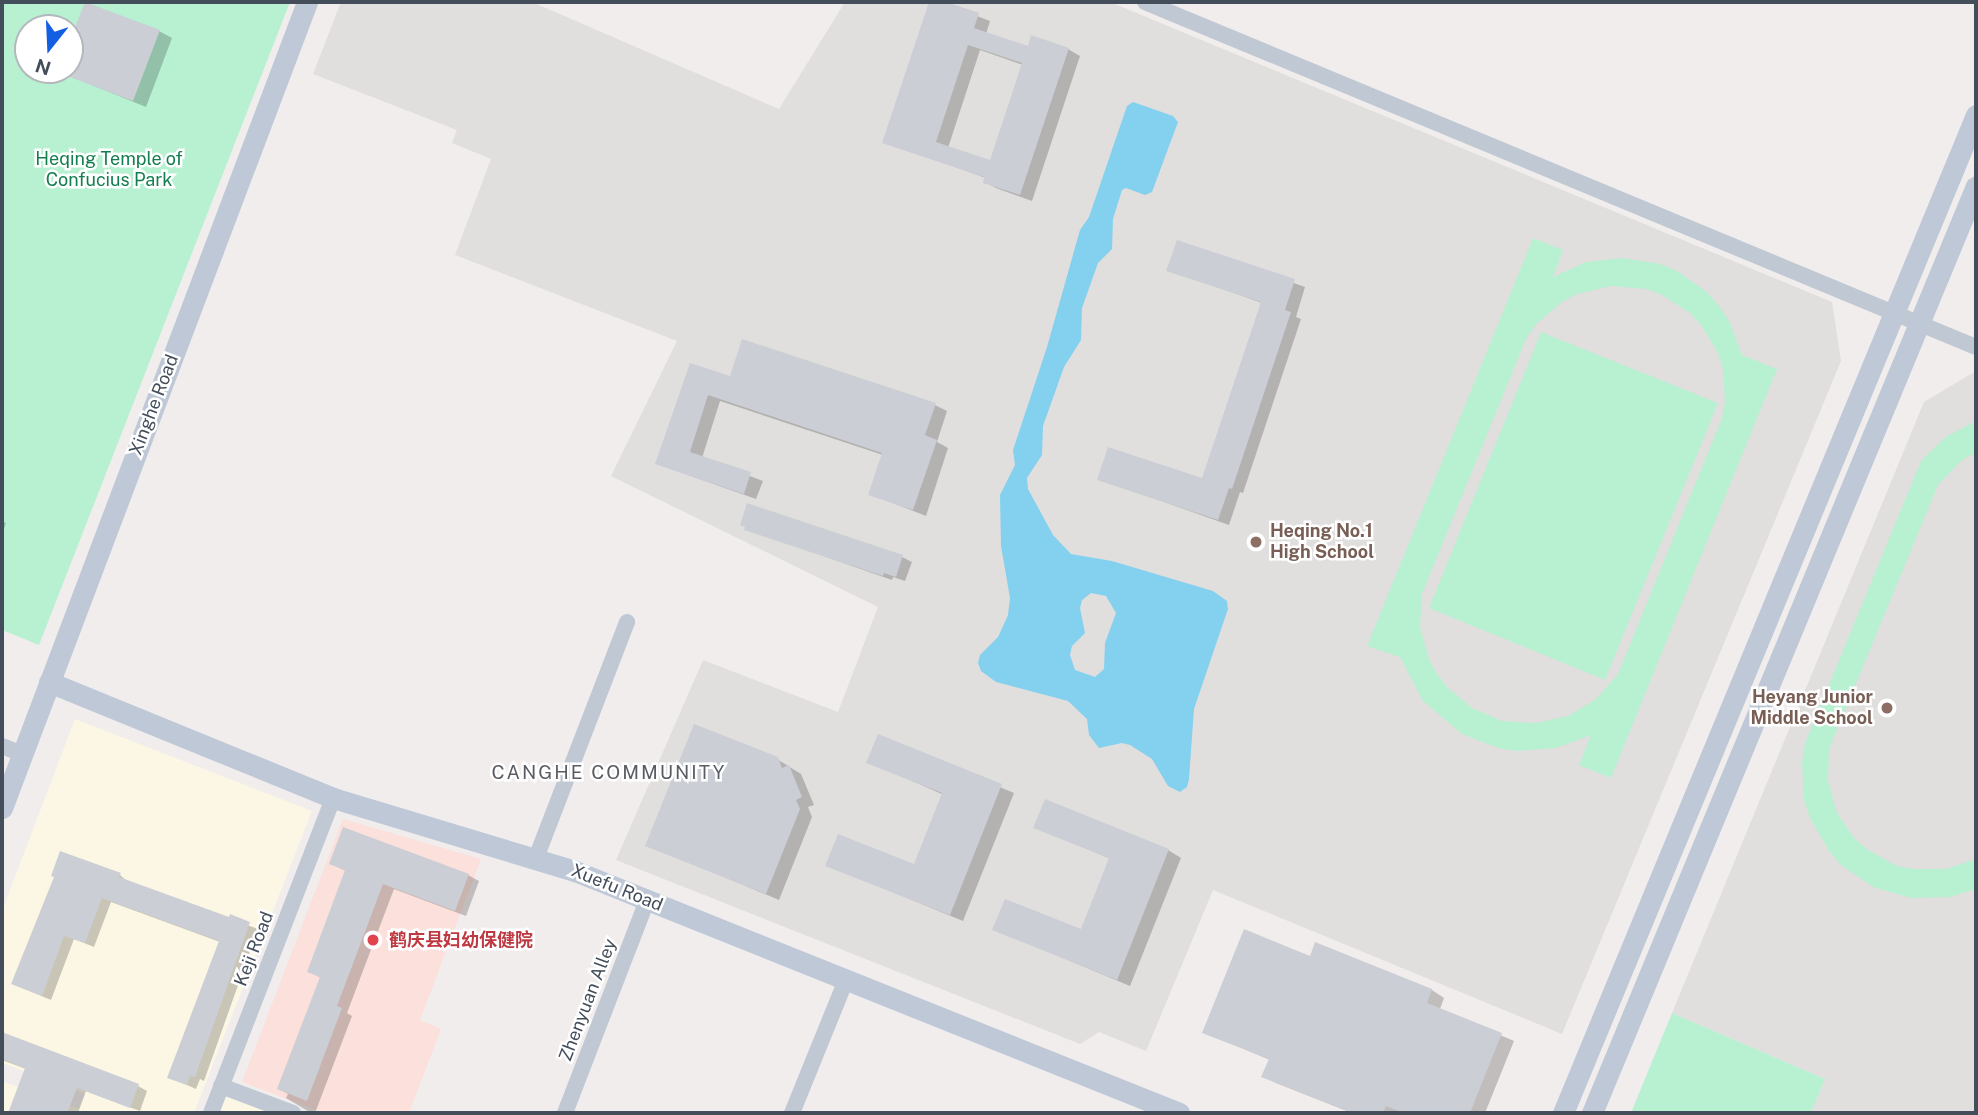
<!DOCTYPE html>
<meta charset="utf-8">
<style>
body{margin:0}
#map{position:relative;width:1978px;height:1115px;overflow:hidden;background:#f0edec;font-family:"Public Sans","Noto Sans SC",sans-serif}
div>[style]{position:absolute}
.commercial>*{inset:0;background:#fcf7e4}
.education>*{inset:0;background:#e1dede}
.medical>*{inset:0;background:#fbe0db}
.green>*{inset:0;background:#b8f0d2}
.water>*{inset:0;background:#83d1ef}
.shadow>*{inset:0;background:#0003}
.building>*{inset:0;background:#cbced5}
.street>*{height:16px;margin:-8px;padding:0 8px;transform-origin:8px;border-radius:8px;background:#bfc8d3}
.secondary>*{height:21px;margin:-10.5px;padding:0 10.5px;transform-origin:10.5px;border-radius:10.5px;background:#bec8d7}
.dots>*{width:19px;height:19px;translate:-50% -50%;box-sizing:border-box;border:4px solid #fff;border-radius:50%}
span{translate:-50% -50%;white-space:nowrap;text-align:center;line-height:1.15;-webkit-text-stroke:5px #fff;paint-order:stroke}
.park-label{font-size:18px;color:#137e50}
.street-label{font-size:18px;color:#444e5b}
.education-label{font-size:18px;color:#785e54;font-weight:700}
.left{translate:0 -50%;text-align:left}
.right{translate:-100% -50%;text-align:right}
.health-label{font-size:18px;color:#be3a42;font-weight:700}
.neighbourhood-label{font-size:19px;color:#595c62;letter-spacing:2px}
.frame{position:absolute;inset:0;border:4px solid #444e5b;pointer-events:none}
.north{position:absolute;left:14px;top:14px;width:70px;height:70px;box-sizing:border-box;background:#fff;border:2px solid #b4b8bd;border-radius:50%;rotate:198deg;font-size:19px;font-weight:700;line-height:28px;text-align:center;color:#444e5b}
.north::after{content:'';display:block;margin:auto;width:24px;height:32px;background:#125fe4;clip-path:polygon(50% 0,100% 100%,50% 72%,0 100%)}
</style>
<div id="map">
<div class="commercial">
<i style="clip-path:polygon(75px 719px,312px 811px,194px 1113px,2px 1113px,2px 1081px,78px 1109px,85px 1094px,2px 1063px,2px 911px)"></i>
<i style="clip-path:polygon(227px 1093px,277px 1113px,219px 1113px)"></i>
</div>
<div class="education">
<i style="clip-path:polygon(341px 2px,532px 2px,779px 109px,845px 2px,1110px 2px,1832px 302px,1841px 361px,1562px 1034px,1213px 890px,1146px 1051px,1099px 1032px,1080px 1044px,616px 860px,703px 660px,838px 712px,878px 607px,611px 476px,677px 341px,455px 255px,491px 159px,452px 143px,457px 130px,313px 74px)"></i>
<i style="clip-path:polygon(1976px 371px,1976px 1113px,1811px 1113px,1825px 1079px,1672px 1013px,1924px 402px)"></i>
</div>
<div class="medical">
<i style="clip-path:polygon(343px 819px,481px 859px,420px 1020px,441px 1029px,409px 1113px,324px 1113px,242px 1082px)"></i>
</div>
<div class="green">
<i style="clip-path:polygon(evenodd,2px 2px,290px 2px,39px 645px,2px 630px,2px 2px,28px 28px,70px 28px,70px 70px,28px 70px,28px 28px)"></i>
<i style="clip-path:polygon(evenodd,1533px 238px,1563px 250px,1553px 277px,1586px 262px,1623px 258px,1660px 264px,1677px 271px,1707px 292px,1719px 306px,1729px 321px,1742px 355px,1777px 369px,1611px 778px,1579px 765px,1591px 735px,1556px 748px,1517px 751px,1498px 748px,1462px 734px,1423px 701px,1400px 657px,1367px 646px,1533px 238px,1611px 286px,1646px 289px,1662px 295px,1690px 313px,1701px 325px,1718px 353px,1723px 369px,1725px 402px,1722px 418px,1618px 674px,1596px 699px,1568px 716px,1536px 723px,1502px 721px,1472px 708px,1447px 687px,1437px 674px,1429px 659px,1420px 627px,1422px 594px,1526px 339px,1536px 324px,1562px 302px,1577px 294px,1611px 286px)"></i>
<i style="clip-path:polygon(1541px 332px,1718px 403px,1605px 680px,1429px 608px)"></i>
<i style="clip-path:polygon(1976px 421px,1976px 452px,1961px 461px,1938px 485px,1829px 749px,1828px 781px,1837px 813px,1855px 839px,1868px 850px,1897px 866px,1913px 869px,1946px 869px,1976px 859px,1976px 889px,1950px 897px,1911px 898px,1873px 887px,1841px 865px,1829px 851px,1810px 818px,1804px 800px,1802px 762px,1805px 743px,1921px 461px,1947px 436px)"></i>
<i style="clip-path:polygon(1672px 1013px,1825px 1079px,1811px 1113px,1631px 1113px)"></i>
</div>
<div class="water">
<i style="clip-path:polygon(evenodd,1133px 102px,1173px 116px,1178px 122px,1152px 192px,1145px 195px,1126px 188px,1122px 190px,1113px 219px,1112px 249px,1098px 263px,1082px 308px,1081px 340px,1064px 367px,1043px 426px,1042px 455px,1027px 478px,1028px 489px,1053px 535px,1071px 554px,1112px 561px,1213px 591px,1227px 601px,1228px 609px,1194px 709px,1189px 779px,1187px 787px,1180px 792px,1168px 786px,1152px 759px,1130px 745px,1122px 743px,1099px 748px,1089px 735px,1087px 719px,1068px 701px,996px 682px,981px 671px,978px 663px,980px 655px,998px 637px,1008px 615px,1010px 598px,1001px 546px,1000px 495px,1015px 465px,1013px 450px,1047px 347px,1080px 230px,1089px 217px,1127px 106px,1133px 102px,1091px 593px,1106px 596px,1116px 613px,1105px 643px,1104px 669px,1095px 677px,1075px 670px,1070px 655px,1072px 646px,1085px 633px,1080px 608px,1082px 600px,1091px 593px)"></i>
</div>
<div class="shadow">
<i style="clip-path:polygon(evenodd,931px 2px,940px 2px,990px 21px,986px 34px,1029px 48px,1068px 49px,1080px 56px,1032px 201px,996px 188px,985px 182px,986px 178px,885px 142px,931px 2px,980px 50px,1023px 65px,991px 162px,948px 148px,980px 50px)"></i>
<i style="clip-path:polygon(159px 31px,172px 38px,146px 107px,60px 72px,70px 70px,70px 45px)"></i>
<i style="clip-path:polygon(1178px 242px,1305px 287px,1296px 317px,1301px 319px,1243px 493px,1240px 492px,1229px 525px,1099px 479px,1203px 481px,1262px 303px,1169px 270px)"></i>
<i style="clip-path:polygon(691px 365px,731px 378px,935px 405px,947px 411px,937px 442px,948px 448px,926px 516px,870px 494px,883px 455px,720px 401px,702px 458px,763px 481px,756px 499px,657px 464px)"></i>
<i style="clip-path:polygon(2px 521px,6px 523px,2px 534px)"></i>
<i style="clip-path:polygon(746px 529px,902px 557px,912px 562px,905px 581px,893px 577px,892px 580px)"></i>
<i style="clip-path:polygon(879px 737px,1014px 793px,963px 921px,827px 865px,915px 867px,944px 795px,869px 762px)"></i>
<i style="clip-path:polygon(777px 759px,801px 774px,814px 805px,808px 807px,812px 817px,779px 900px,648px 845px)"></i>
<i style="clip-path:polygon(1036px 827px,1168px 850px,1181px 858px,1130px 986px,994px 929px,1082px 931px,1111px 859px)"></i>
<i style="clip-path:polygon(61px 853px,120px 875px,128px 882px,258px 929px,204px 1081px,200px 1079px,196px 1089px,169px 1077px,220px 942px,111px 902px,94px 947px,74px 939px,51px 1000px,13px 984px,56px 877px)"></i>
<i style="clip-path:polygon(331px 864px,468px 875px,479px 881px,466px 916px,394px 889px,347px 1013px,352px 1016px,315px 1113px,311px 1113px,286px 1098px,288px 1094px,279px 1089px,321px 978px,309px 971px,346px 871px)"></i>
<i style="clip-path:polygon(1316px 944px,1432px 990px,1444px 998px,1440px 1009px,1514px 1041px,1485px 1113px,1352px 1113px,1276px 1083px,1264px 1076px,1270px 1060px,1204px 1032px,1311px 958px)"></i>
<i style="clip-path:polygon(2px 1034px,138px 1086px,147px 1091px,140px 1111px,86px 1091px,78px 1113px,10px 1113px,26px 1069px,2px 1060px)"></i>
</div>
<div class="building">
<i style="clip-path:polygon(85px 2px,160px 30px,133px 101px,70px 77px,70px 40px)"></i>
<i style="clip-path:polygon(evenodd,929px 2px,946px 2px,979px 13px,974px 28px,1028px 46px,1031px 35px,1069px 48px,1020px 195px,983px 183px,984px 177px,882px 143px,929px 2px,968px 45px,1022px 63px,990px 160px,936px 142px,968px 45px)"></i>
<i style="clip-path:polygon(1177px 240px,1295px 279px,1285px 310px,1291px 312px,1232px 489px,1229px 488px,1218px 520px,1097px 480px,1108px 447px,1202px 478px,1261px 302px,1166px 271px)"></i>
<i style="clip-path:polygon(742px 339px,936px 403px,925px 435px,937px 440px,913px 510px,868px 495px,882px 453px,708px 395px,690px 452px,751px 472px,744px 494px,655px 464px,690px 363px,730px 376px)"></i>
<i style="clip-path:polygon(747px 503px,903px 555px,896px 577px,884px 573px,883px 576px,744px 530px,745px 527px,740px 525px)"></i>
<i style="clip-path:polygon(694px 724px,778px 757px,782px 768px,789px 765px,802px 797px,796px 800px,800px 809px,766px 894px,645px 846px)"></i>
<i style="clip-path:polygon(878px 734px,1002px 784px,950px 915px,825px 866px,838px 834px,914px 864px,942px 793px,866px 763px)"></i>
<i style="clip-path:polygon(1045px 799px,1169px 849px,1117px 980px,992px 930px,1005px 899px,1081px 929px,1109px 858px,1033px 828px)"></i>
<i style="clip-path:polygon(343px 827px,469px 874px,455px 911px,383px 884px,337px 1006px,342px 1008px,307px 1101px,277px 1089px,320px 977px,307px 972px,345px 870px,329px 864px)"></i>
<i style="clip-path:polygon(60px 851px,121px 873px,119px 877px,229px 917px,230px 914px,250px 922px,195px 1077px,190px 1076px,187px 1085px,167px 1078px,219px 941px,102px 898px,85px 943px,64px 936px,42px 996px,11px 984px,54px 877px,51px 876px)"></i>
<i style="clip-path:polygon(1244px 929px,1310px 956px,1315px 942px,1432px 989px,1427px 1003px,1502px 1033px,1470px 1113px,1404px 1113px,1386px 1106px,1383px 1113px,1353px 1113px,1261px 1077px,1269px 1059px,1202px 1033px)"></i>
<i style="clip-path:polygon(2px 1032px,139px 1084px,130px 1108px,77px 1088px,67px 1113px,8px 1113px,25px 1068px,2px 1059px)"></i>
</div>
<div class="street">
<i style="left:1145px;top:2px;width:900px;rotate:22.55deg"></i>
<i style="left:2px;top:746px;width:22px;rotate:22deg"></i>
<i style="left:536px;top:858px;width:253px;rotate:-68.9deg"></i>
<i style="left:221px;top:1086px;width:77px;rotate:20.6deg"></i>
<i style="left:211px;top:1113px;width:338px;rotate:-68.8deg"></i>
<i style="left:565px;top:1113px;width:228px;rotate:-68.9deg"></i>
<i style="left:792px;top:1113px;width:144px;rotate:-67.9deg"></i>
</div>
<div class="secondary">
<i style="left:49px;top:682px;width:307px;rotate:22.2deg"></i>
<i style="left:333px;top:798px;width:253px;rotate:16.8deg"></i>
<i style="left:575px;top:871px;width:651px;rotate:21.83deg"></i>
<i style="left:2px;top:808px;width:862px;rotate:-69.27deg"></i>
<i style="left:1563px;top:1113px;width:1080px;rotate:-67.52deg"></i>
<i style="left:1592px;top:1113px;width:1003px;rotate:-67.5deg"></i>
</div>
<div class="dots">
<i style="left:1256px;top:542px;background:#8d6e63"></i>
<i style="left:1887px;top:708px;background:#8d6e63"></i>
<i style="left:373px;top:940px;background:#e0444e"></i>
</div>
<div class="park-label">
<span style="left:109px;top:170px">Heqing Temple of<br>Confucius Park</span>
</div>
<div class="street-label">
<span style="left:154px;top:405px;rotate:-69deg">Xinghe Road</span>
<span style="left:617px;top:888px;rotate:22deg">Xuefu Road</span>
<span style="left:254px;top:949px;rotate:-69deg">Keji Road</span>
<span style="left:588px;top:1000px;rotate:-69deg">Zhenyuan Alley</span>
</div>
<div class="education-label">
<span class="left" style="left:1270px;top:542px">Heqing No.1<br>High School</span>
<span class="right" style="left:1873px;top:708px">Heyang Junior<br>Middle School</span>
</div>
<div class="health-label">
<span class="left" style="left:389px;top:940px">鹤庆县妇幼保健院</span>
</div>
<div class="neighbourhood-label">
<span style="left:609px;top:773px">CANGHE COMMUNITY</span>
</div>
<div class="frame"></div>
<div class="north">N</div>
</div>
